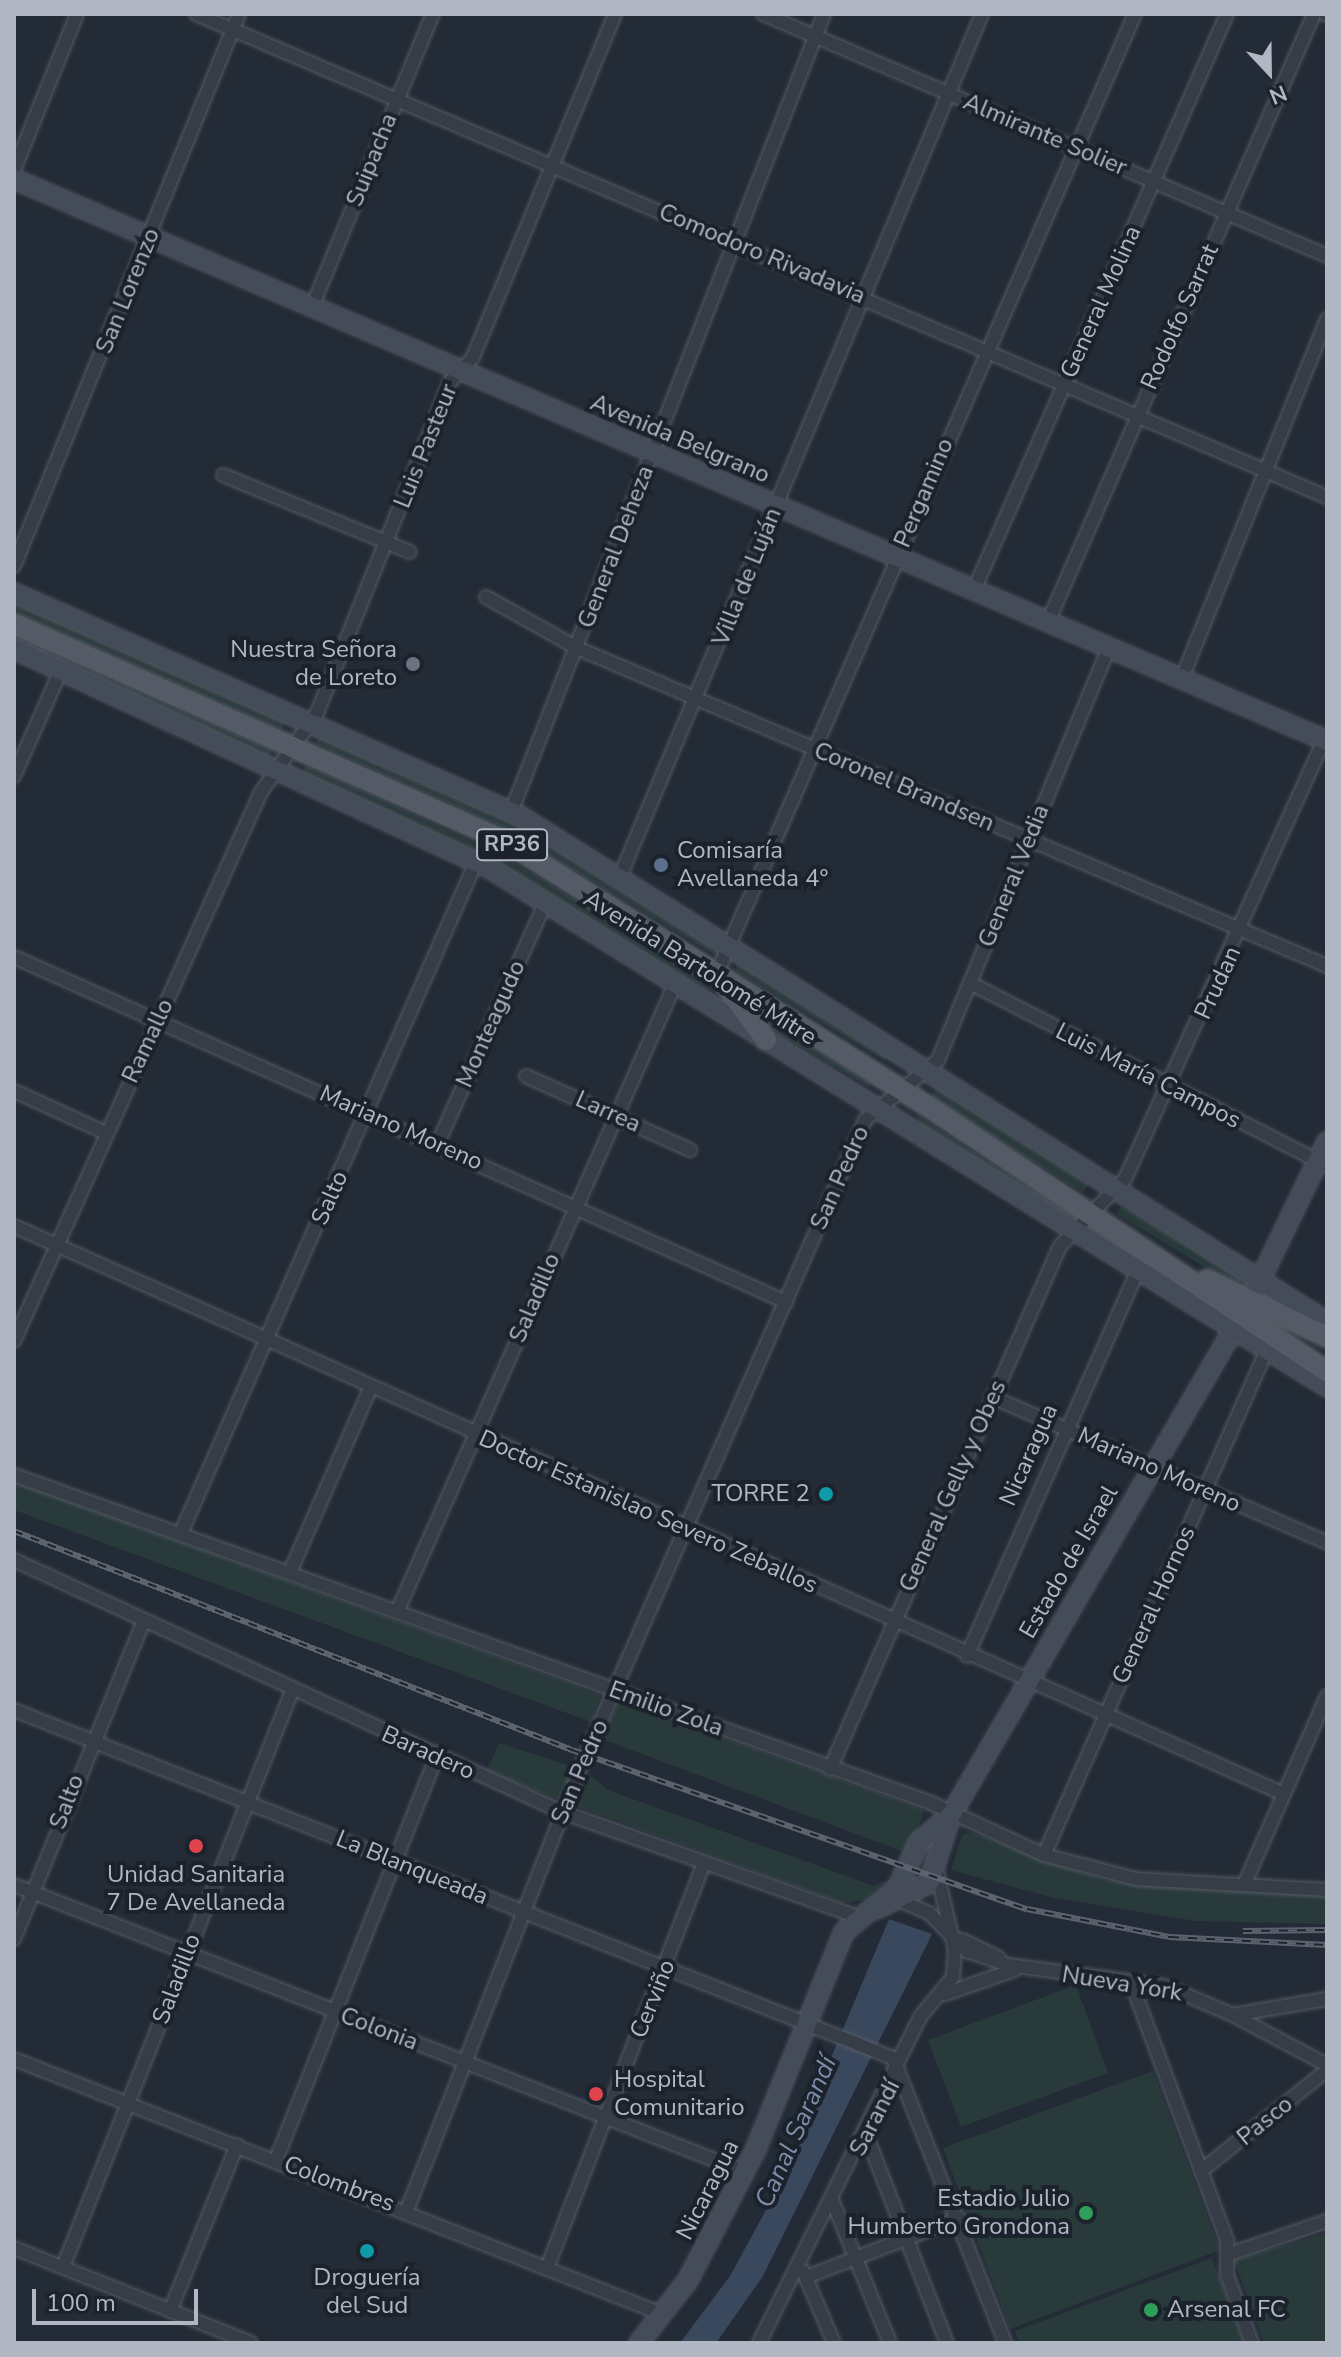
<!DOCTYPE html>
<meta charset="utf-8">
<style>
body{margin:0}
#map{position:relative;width:1341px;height:2357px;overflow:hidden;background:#232b36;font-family:"Nunito Sans",sans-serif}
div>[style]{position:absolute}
.green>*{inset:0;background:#293a3b}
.water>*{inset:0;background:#3a485e}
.roads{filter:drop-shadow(0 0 2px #545a64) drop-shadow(0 0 2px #545a64)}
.street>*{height:12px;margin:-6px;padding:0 6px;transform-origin:6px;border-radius:6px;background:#363d47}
.secondary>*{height:18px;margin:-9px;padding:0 9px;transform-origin:9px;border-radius:9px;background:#454c59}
.primary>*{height:20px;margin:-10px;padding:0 10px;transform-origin:10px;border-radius:10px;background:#545b67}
.rail>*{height:6px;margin-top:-3px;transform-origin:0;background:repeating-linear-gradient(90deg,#1c222b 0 9px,#5b636f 0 18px);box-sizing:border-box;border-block:2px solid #5b636f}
.dots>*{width:22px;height:22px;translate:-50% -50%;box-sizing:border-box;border:4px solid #1c222b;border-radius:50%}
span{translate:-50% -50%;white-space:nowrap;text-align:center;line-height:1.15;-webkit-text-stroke:8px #1c222b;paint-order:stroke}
.shield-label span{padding:2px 6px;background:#1c222b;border:2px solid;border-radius:6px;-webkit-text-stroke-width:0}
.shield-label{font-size:22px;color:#b1b7c3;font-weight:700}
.street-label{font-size:24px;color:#b1b7c3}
.poi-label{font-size:24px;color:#b1b7c3}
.right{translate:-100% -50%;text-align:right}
.left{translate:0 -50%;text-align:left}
.water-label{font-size:26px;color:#7c8ea9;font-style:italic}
.frame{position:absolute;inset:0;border:16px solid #b1b7c3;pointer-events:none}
.north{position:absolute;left:1229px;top:32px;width:80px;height:80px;-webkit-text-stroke:6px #1c222b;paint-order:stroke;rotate:158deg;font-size:22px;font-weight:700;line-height:32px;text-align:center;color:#b1b7c3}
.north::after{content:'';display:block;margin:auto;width:28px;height:36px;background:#b1b7c3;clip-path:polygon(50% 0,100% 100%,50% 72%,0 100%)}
.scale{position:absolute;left:32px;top:2289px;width:166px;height:36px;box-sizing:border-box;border:4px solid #b1b7c3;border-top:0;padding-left:10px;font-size:24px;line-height:28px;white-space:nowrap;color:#b1b7c3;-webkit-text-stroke:6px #1c222b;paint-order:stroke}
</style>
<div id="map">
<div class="green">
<i style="clip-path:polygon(14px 601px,286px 720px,282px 730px,14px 612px)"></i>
<i style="clip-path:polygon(14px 637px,272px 750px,268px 757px,14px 644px)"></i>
<i style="clip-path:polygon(319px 736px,507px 818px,723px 946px,718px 957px,501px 826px,316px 744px)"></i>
<i style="clip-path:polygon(306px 765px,505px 857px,690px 969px,730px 1011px,302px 774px)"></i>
<i style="clip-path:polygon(740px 962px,886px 1055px,885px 1061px,734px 970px)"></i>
<i style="clip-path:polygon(732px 993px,870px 1083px,869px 1087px,752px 1019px)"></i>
<i style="clip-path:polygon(936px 1087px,1090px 1181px,1083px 1193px,930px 1097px)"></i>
<i style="clip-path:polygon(919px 1116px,980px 1156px,1069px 1211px,1065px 1217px,916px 1123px)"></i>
<i style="clip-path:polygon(1121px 1206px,1243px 1277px,1237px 1287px,1117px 1214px)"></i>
<i style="clip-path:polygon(14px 1482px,601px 1695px,591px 1722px,14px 1510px)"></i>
<i style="clip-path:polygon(619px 1701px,924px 1810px,916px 1837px,904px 1852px,602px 1739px)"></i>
<i style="clip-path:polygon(499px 1743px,574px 1767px,560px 1800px,487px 1771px)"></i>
<i style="clip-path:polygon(587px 1773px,608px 1790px,874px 1886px,886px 1880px,865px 1900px,844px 1903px,573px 1805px)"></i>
<i style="clip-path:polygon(971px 1832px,1104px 1880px,1327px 1896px,1327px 1924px,1196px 1921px,1054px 1898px,951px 1870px,962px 1835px)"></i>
<i style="clip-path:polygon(1076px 1985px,1108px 2073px,961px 2127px,928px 2040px)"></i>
<i style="clip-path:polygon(1153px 2071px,1220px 2250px,1010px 2329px,943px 2148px)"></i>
<i style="clip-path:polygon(1327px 2233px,1327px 2343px,1264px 2343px,1234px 2260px)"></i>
<i style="clip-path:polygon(1212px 2258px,1244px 2343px,1019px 2343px,1015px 2331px)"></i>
</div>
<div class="water">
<i style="clip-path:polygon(889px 1919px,932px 1934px,763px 2276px,716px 2343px,680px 2343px,730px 2276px,771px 2201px)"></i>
</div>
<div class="roads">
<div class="street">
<i style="left:196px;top:14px;width:1230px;rotate:23.13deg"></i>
<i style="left:763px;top:14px;width:614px;rotate:23.22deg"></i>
<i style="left:1325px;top:14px;width:2px;rotate:27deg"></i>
<i style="left:14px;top:170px;width:168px;rotate:-68deg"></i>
<i style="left:312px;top:307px;width:317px;rotate:-67.6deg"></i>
<i style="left:223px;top:475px;width:202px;rotate:22.4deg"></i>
<i style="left:14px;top:566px;width:596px;rotate:-67.82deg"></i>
<i style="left:974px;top:590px;width:629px;rotate:-66.29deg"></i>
<i style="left:486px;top:597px;width:104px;rotate:29.3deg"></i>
<i style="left:577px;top:648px;width:815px;rotate:22.98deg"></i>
<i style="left:1048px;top:622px;width:664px;rotate:-66.37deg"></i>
<i style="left:1182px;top:678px;width:387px;rotate:-68deg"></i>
<i style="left:14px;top:776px;width:116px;rotate:-66.1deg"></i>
<i style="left:511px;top:812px;width:857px;rotate:-68.58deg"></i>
<i style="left:621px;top:874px;width:933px;rotate:-67.23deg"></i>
<i style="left:14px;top:957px;width:846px;rotate:24.08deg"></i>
<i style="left:717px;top:973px;width:1046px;rotate:-66.45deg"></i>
<i style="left:970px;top:983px;width:401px;rotate:27.1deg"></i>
<i style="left:526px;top:1076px;width:180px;rotate:24.3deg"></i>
<i style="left:14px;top:1091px;width:101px;rotate:24.5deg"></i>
<i style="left:437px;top:1145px;width:265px;rotate:-65.9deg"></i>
<i style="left:14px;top:1226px;width:1391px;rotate:24.1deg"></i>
<i style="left:14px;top:1341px;width:602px;rotate:-65.78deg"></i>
<i style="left:261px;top:792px;width:97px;rotate:-54.7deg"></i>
<i style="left:317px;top:713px;width:357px;rotate:-68.1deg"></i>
<i style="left:450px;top:382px;width:34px;rotate:-47deg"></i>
<i style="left:473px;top:357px;width:371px;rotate:-67.5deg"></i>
<i style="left:992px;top:1397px;width:365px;rotate:23.5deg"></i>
<i style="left:14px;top:1475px;width:974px;rotate:19.68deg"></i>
<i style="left:931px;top:1803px;width:124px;rotate:24.7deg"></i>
<i style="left:1044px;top:1855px;width:95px;rotate:14.6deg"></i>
<i style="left:1136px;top:1879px;width:191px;rotate:3.3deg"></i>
<i style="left:181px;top:1533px;width:733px;rotate:-66.27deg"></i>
<i style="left:14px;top:1560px;width:603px;rotate:24.7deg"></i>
<i style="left:562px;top:1812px;width:311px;rotate:19.5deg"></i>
<i style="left:290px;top:1572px;width:200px;rotate:-66.4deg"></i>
<i style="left:397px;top:1612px;width:687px;rotate:-66.12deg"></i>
<i style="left:967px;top:1656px;width:417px;rotate:-66.1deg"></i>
<i style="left:14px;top:1710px;width:945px;rotate:21.6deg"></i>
<i style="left:893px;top:2058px;width:306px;rotate:68.5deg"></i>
<i style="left:830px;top:1769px;width:571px;rotate:-66.26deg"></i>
<i style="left:1060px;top:1246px;width:93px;rotate:-45.9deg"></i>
<i style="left:1125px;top:1179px;width:482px;rotate:-65.6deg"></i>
<i style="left:1044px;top:1855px;width:548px;rotate:-66.2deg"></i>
<i style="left:14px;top:1885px;width:785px;rotate:21.44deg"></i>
<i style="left:1244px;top:1885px;width:206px;rotate:-66.3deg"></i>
<i style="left:901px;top:1901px;width:30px;rotate:23deg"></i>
<i style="left:929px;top:1913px;width:54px;rotate:45deg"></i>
<i style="left:967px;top:1951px;width:43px;rotate:18.9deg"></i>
<i style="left:1008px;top:1965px;width:158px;rotate:7.6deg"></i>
<i style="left:1165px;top:1986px;width:74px;rotate:23.1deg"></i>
<i style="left:1233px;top:2015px;width:95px;rotate:-9.7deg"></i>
<i style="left:14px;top:1939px;width:341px;rotate:-67.8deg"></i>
<i style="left:962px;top:1940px;width:41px;rotate:25.9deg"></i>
<i style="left:1131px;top:1982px;width:275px;rotate:69.6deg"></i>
<i style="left:1227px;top:2240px;width:35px;rotate:90deg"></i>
<i style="left:1227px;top:2275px;width:72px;rotate:69.8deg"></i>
<i style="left:945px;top:1994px;width:73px;rotate:-19.2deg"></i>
<i style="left:1233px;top:2015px;width:106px;rotate:28deg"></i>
<i style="left:14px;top:2059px;width:696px;rotate:21.48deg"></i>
<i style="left:867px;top:2137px;width:221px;rotate:68.8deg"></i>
<i style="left:276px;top:2160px;width:434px;rotate:-68.3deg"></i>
<i style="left:1201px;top:2171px;width:161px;rotate:-38.7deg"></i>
<i style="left:832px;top:2200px;width:154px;rotate:67.9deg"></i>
<i style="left:407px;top:2210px;width:469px;rotate:-68.6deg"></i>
<i style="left:578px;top:1773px;width:713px;rotate:-66.27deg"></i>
<i style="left:865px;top:1120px;width:94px;rotate:-39.4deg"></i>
<i style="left:938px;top:1060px;width:445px;rotate:-67.5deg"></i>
<i style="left:14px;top:2248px;width:255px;rotate:21.8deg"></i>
<i style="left:1227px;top:2255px;width:106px;rotate:-18.8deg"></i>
<i style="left:63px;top:2267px;width:620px;rotate:-68.32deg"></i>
<i style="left:547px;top:2268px;width:433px;rotate:-68.8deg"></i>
<i style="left:803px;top:2271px;width:78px;rotate:66.7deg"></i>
<i style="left:809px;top:2276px;width:161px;rotate:-21.1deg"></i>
<i style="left:170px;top:2311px;width:179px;rotate:-68deg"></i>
<i style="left:759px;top:2343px;width:364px;rotate:-63.7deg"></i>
<i style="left:920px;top:2017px;width:52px;rotate:-50.5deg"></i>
<i style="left:953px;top:1977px;width:27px;rotate:-86deg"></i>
<i style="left:955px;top:1950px;width:80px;rotate:-103deg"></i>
</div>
<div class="secondary">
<i style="left:14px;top:179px;width:1428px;rotate:23.17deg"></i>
<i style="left:14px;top:593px;width:553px;rotate:23.78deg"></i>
<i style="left:520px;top:816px;width:953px;rotate:32.09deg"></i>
<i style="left:14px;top:649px;width:525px;rotate:24.76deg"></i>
<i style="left:491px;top:869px;width:983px;rotate:31.78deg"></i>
<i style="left:876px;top:1909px;width:59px;rotate:-26.1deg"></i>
<i style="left:929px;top:1883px;width:71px;rotate:-72.1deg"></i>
<i style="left:639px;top:2343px;width:80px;rotate:-52.1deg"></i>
<i style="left:688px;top:2280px;width:145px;rotate:-62.6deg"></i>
<i style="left:755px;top:2151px;width:236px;rotate:-67.9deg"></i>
<i style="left:844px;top:1932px;width:70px;rotate:-39.8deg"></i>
<i style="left:898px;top:1887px;width:50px;rotate:-65deg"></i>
<i style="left:919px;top:1842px;width:42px;rotate:-40.2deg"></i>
<i style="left:951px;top:1815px;width:595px;rotate:-59.81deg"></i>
<i style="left:1250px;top:1301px;width:177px;rotate:-64.2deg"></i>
</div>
<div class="primary">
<i style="left:14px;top:624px;width:537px;rotate:23.84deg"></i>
<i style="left:505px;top:841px;width:504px;rotate:32.11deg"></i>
<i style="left:932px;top:1109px;width:474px;rotate:33.6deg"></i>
<i style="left:717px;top:973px;width:83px;rotate:53.8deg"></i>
<i style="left:1207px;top:1280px;width:133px;rotate:25.4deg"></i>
</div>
</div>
<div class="rail">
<i style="left:14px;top:1531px;width:599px;rotate:21.43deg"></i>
<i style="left:572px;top:1750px;width:482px;rotate:19.3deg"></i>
<i style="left:1027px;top:1909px;width:146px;rotate:11.1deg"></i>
<i style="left:1170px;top:1937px;width:157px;rotate:2.9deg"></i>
<i style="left:1243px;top:1931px;width:84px;rotate:-0.7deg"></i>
</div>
<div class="dots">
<i style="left:413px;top:664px;background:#6b7280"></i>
<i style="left:661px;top:865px;background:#5c6f8a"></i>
<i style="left:826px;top:1494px;background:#0f9aa8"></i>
<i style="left:196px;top:1846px;background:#e0444e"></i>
<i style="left:596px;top:2094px;background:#e0444e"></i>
<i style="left:1086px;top:2213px;background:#2e9e5b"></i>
<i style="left:367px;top:2251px;background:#0f9aa8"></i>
<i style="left:1151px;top:2310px;background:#2e9e5b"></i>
</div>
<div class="shield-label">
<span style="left:512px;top:845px">RP36</span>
</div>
<div class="street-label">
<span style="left:1045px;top:135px;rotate:23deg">Almirante Solier</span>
<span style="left:372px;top:160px;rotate:-68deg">Suipacha</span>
<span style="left:762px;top:254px;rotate:23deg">Comodoro Rivadavia</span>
<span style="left:128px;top:291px;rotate:-68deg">San Lorenzo</span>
<span style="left:1101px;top:302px;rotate:-66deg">General Molina</span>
<span style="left:1180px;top:317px;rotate:-66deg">Rodolfo Sarrat</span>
<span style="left:680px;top:439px;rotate:23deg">Avenida Belgrano</span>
<span style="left:426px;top:446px;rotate:-68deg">Luis Pasteur</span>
<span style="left:924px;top:493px;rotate:-67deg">Pergamino</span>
<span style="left:616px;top:547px;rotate:-69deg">General Deheza</span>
<span style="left:747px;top:577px;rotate:-68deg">Villa de Luján</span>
<span style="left:904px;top:787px;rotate:23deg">Coronel Brandsen</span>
<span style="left:1014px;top:876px;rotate:-68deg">General Vedia</span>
<span style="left:700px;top:968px;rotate:32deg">Avenida Bartolomé Mitre</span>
<span style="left:1218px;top:983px;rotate:-65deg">Prudan</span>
<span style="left:491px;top:1024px;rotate:-66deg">Monteagudo</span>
<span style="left:148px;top:1041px;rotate:-65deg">Ramallo</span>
<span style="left:1148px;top:1076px;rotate:27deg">Luis María Campos</span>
<span style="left:608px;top:1112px;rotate:24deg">Larrea</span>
<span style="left:401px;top:1128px;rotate:24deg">Mariano Moreno</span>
<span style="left:840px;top:1178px;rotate:-66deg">San Pedro</span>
<span style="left:330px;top:1198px;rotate:-66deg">Salto</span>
<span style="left:535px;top:1298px;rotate:-67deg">Saladillo</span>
<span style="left:1029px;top:1455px;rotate:-66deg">Nicaragua</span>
<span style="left:1159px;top:1470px;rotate:24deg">Mariano Moreno</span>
<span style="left:953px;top:1486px;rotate:-66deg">General Gelly y Obes</span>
<span style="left:648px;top:1512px;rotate:24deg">Doctor Estanislao Severo Zeballos</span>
<span style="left:1069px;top:1562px;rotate:-60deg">Estado de Israel</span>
<span style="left:1154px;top:1605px;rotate:-66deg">General Hornos</span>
<span style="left:666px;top:1709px;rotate:20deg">Emilio Zola</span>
<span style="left:428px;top:1753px;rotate:24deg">Baradero</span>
<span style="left:580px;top:1772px;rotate:-67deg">San Pedro</span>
<span style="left:67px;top:1802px;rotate:-69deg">Salto</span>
<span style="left:412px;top:1868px;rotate:22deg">La Blanqueada</span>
<span style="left:177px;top:1979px;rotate:-69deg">Saladillo</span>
<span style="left:1122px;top:1984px;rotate:9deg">Nueva York</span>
<span style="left:653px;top:1999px;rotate:-68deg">Cerviño</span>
<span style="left:379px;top:2029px;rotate:21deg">Colonia</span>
<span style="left:875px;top:2118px;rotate:-63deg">Sarandí</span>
<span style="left:1265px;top:2121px;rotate:-39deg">Pasco</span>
<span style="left:339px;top:2184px;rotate:21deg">Colombres</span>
<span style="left:708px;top:2190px;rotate:-63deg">Nicaragua</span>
</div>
<div class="poi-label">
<span class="right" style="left:397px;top:664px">Nuestra Señora<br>de Loreto</span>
<span class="left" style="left:677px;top:865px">Comisaría<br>Avellaneda 4°</span>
<span class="right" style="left:810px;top:1494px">TORRE 2</span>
<span style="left:196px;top:1889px">Unidad Sanitaria<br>7 De Avellaneda</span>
<span class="left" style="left:614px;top:2094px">Hospital<br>Comunitario</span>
<span class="right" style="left:1070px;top:2213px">Estadio Julio<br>Humberto Grondona</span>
<span style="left:367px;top:2292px">Droguería<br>del Sud</span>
<span class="left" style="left:1167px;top:2310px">Arsenal FC</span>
</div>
<div class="water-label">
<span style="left:796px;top:2132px;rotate:-66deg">Canal Sarandí</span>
</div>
<div class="frame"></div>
<div class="north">N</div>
<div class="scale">100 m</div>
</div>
